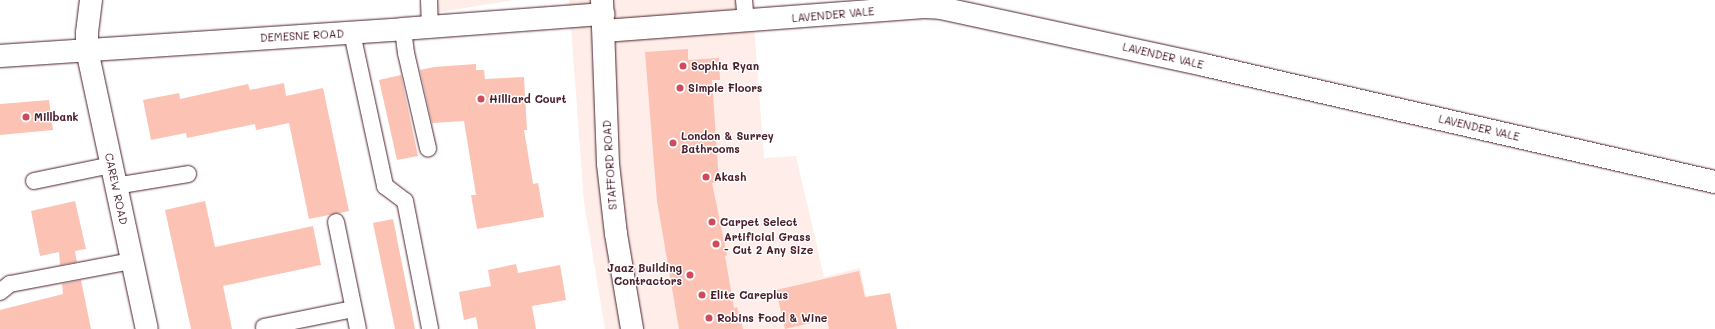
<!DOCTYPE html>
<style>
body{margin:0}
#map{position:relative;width:1715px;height:329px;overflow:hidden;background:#fff;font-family:Mali,sans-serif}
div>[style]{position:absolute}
.built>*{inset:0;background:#feede8}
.building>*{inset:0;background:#fcc2b3}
.roads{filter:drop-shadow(0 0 1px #4a1f2b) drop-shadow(0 0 1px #4a1f2b)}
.service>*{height:16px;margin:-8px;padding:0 8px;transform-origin:8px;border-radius:8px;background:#fff}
.minor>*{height:22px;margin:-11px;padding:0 11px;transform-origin:11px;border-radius:11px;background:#fff}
.secondary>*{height:22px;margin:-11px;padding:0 11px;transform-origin:11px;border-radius:11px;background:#fff}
.dots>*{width:11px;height:11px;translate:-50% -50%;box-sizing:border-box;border:2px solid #fff;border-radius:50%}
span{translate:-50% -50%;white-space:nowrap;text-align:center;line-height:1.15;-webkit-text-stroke:3px #fff;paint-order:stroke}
.street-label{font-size:11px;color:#4a1f2b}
.poi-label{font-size:11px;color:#4a1f2b;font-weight:700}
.left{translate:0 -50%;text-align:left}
.right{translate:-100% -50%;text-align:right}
</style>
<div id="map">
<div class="built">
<i style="clip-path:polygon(438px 0,514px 0,439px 12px)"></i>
<i style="clip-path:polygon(569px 0,752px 0,764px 158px,796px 156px,824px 277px,860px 268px,873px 329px,605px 329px,584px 202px)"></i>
</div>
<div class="building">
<i style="clip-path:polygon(688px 49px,688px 60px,719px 58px,720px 80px,712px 80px,719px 182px,712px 183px,727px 255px,725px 256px,734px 308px,737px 307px,743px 329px,679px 329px,657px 201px,645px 52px)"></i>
<i style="clip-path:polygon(476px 64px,476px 70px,484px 70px,485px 79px,524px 77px,527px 130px,524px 130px,533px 184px,538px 183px,544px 217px,477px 229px,471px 195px,476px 195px,464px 121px,432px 123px,420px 70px,434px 67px)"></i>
<i style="clip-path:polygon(401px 75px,418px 156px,397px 160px,379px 80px)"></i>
<i style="clip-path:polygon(284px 83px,286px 96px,323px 88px,349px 211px,309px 219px,289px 123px,256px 130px,255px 124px,187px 138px,186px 133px,151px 140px,143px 100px,179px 93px,180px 99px,248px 84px,250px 90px)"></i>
<i style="clip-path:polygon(49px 100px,53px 130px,0 135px,0 104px)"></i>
<i style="clip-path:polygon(75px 201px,86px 249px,75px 251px,77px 262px,60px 265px,59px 252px,40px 256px,31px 211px)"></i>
<i style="clip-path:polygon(205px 201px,215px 247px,313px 226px,321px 265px,223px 286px,232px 329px,191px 329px,165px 210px)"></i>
<i style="clip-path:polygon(393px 219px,415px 329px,395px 329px,373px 223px)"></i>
<i style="clip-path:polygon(516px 264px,518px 273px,560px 265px,566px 300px,532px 306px,536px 329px,478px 329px,476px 317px,464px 320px,459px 292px,491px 286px,488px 270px)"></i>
<i style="clip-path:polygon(859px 271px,865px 297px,890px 293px,897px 329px,829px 329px,827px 319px,785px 329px,776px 290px)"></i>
<i style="clip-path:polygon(81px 280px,91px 329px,0 329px,0 310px,63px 294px,62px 284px)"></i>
</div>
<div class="roads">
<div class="service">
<i style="left:429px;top:0;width:27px;rotate:88deg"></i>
<i style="left:744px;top:0;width:22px;rotate:85deg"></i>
<i style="left:403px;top:29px;width:24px;rotate:83deg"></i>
<i style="left:406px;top:53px;width:98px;rotate:77deg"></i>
<i style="left:352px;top:33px;width:157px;rotate:77.8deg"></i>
<i style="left:385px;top:186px;width:25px;rotate:37deg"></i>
<i style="left:405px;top:201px;width:130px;rotate:78.9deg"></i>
<i style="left:34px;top:181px;width:79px;rotate:-11.7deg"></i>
<i style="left:115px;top:186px;width:74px;rotate:-9.3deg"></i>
<i style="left:336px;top:222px;width:109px;rotate:78.4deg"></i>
<i style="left:0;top:292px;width:13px;rotate:-39deg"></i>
<i style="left:10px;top:284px;width:124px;rotate:-10.7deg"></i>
<i style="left:264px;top:327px;width:91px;rotate:-11.4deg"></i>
</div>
<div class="minor">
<i style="left:91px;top:0;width:33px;rotate:97deg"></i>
<i style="left:87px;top:33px;width:17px;rotate:90deg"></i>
<i style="left:87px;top:50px;width:285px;rotate:77.9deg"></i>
<i style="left:604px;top:31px;width:321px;rotate:-4.3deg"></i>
<i style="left:924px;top:7px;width:17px;rotate:3deg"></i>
<i style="left:941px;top:8px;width:269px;rotate:12.2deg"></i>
<i style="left:1204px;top:65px;width:524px;rotate:12.9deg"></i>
<i style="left:0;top:56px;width:404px;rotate:-3.8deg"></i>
<i style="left:403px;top:29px;width:201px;rotate:-4.3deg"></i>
</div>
<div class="secondary">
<i style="left:602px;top:0;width:164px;rotate:87.9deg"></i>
<i style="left:608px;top:164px;width:70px;rotate:83.5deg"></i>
<i style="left:616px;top:234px;width:96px;rotate:80.4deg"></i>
</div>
</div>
<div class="dots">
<i style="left:683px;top:66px;background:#d1495b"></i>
<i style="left:680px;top:88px;background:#d1495b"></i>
<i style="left:481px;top:99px;background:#d1495b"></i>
<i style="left:26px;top:117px;background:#d1495b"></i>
<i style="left:673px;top:143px;background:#d1495b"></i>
<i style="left:706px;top:177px;background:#d1495b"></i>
<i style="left:712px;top:222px;background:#d1495b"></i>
<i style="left:716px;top:244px;background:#d1495b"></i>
<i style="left:690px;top:275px;background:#d1495b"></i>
<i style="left:702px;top:295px;background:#d1495b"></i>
<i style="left:709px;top:318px;background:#d1495b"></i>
</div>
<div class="street-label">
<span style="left:833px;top:15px;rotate:-5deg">LAVENDER VALE</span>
<span style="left:302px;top:36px;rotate:-3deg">DEMESNE ROAD</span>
<span style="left:1163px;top:56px;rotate:13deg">LAVENDER VALE</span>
<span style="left:1479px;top:128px;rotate:13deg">LAVENDER VALE</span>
<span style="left:610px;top:165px;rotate:-94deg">STAFFORD ROAD</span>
<span style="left:116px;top:189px;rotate:78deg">CAREW ROAD</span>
</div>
<div class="poi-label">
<span class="left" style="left:691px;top:66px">Sophia Ryan</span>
<span class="left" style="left:688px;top:88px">Simple Floors</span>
<span class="left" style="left:489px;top:99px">Hilliard Court</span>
<span class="left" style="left:34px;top:117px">Millbank</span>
<span class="left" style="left:681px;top:143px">London &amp; Surrey<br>Bathrooms</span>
<span class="left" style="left:714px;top:177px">Akash</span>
<span class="left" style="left:720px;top:222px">Carpet Select</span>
<span class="left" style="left:724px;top:244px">Artificial Grass<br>- Cut 2 Any Size</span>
<span class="right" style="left:682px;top:275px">Jaaz Building<br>Contractors</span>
<span class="left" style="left:710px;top:295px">Elite Careplus</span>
<span class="left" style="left:717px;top:318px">Robins Food &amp; Wine</span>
</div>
</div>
